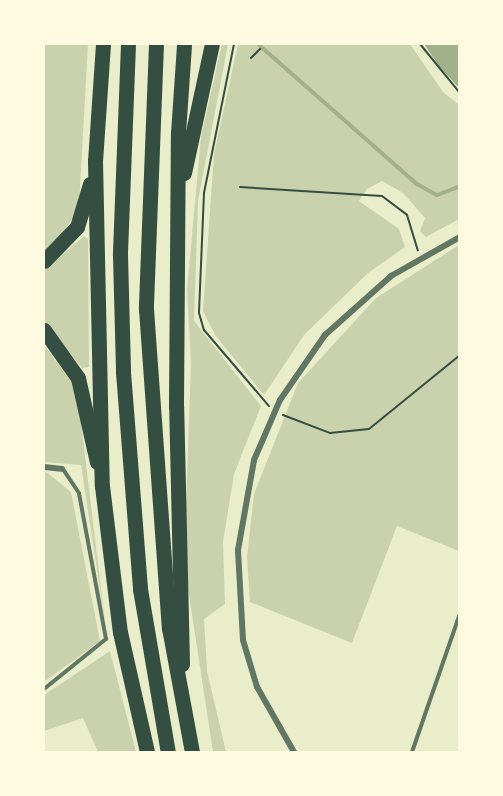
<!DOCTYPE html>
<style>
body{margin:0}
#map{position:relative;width:503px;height:796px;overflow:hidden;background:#e9edc9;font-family:"Crimson Pro",serif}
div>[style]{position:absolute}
.green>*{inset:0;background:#cad2ad}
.water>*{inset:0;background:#a3b18a}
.stream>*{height:4px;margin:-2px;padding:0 2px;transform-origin:2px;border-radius:2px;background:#a3b18a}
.path>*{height:2px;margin:-1px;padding:0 1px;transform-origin:1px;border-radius:1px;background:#344e41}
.service>*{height:4px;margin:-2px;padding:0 2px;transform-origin:2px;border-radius:2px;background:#617663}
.minor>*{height:6px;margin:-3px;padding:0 3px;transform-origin:3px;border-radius:3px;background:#617663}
.motorway>*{height:15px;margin:-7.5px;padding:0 7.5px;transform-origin:7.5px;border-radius:7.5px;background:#344e41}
span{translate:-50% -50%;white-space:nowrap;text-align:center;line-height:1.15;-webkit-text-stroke:4.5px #fefae0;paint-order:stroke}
.frame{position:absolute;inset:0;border:45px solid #fefae0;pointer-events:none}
</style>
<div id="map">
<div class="green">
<i style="clip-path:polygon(44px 44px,88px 44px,79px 206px,65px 231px,44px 252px)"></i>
<i style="clip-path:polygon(222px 44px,228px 44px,198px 201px,194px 321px,261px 406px,234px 474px,223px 542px,225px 604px,204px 619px,207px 671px,226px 752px,213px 752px,184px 562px,191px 363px,187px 290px,201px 137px)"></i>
<i style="clip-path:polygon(238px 44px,410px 44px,443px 92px,459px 105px,459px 219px,426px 237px,420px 231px,425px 218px,403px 193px,382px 181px,367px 189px,359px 201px,399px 229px,405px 247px,368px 273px,304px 335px,264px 395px,215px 335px,203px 311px,214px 154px)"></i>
<i style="clip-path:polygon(84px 236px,88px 239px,89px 367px,82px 368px,44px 322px,44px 271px)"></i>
<i style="clip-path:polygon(459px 245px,459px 551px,397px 526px,352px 643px,250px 602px,247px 557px,254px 494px,298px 383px,376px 298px)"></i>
<i style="clip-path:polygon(44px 345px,73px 384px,81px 422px,105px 622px,81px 465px,44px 462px)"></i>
<i style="clip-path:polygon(44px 470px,71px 492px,100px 641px,44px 682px)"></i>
<i style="clip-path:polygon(110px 651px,136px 752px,98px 752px,83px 718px,44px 731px,44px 695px)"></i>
</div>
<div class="water">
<i style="clip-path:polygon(424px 44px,459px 44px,459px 88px,439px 66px)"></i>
</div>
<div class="stream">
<i style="left:258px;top:44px;width:212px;rotate:41.4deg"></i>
<i style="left:417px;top:184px;width:23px;rotate:29deg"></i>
<i style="left:437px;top:195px;width:25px;rotate:-21deg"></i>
</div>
<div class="path">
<i style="left:234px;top:44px;width:152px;rotate:101.4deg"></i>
<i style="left:204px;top:193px;width:120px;rotate:92.4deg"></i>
<i style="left:199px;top:313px;width:18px;rotate:74deg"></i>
<i style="left:204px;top:330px;width:100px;rotate:49.5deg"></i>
<i style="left:420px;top:44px;width:63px;rotate:50.8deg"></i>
<i style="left:251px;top:58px;width:13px;rotate:-45deg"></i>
<i style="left:240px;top:187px;width:142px;rotate:3.6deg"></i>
<i style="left:382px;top:196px;width:31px;rotate:37deg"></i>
<i style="left:407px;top:215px;width:37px;rotate:73deg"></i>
<i style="left:283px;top:415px;width:50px;rotate:21deg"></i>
<i style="left:330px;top:433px;width:39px;rotate:-6deg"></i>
<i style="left:369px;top:429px;width:117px;rotate:-39.1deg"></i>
</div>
<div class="service">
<i style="left:44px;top:689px;width:80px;rotate:-38.9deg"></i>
<i style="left:106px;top:639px;width:148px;rotate:-100.5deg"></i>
<i style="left:79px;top:493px;width:29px;rotate:-124deg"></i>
<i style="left:412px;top:752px;width:147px;rotate:-70.9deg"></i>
</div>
<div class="minor">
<i style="left:44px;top:467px;width:18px;rotate:6deg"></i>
<i style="left:294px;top:752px;width:75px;rotate:-119.6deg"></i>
<i style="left:257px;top:687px;width:49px;rotate:-106.6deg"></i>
<i style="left:243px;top:640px;width:90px;rotate:-93.2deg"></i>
<i style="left:238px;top:550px;width:91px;rotate:-79.9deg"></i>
<i style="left:254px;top:460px;width:65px;rotate:-66.6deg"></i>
<i style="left:280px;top:400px;width:79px;rotate:-55.3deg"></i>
<i style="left:325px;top:335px;width:89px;rotate:-41.8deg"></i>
<i style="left:391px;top:276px;width:79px;rotate:-29.5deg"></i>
</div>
<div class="motorway">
<i style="left:103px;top:44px;width:117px;rotate:93.9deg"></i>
<i style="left:95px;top:161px;width:325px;rotate:88.8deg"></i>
<i style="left:102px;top:486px;width:147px;rotate:83deg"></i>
<i style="left:120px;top:632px;width:123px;rotate:77.3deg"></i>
<i style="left:128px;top:44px;width:211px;rotate:92.2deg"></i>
<i style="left:120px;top:255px;width:117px;rotate:88.5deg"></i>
<i style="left:123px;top:372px;width:218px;rotate:85.5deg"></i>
<i style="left:140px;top:589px;width:165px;rotate:80.3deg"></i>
<i style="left:156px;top:44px;width:265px;rotate:92.2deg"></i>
<i style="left:146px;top:309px;width:320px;rotate:85.9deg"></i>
<i style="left:169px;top:628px;width:126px;rotate:79.5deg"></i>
<i style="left:184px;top:173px;width:132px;rotate:-77.8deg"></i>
<i style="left:44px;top:261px;width:47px;rotate:-45.9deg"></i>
<i style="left:77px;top:227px;width:45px;rotate:-73.2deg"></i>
<i style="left:44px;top:330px;width:59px;rotate:54.7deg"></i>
<i style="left:78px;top:378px;width:86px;rotate:77.3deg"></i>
<i style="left:182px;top:664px;width:258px;rotate:-91.3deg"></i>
<i style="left:176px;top:406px;width:273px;rotate:-89.6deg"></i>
<i style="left:178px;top:133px;width:89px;rotate:-86.1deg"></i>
</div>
<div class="frame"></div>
</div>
